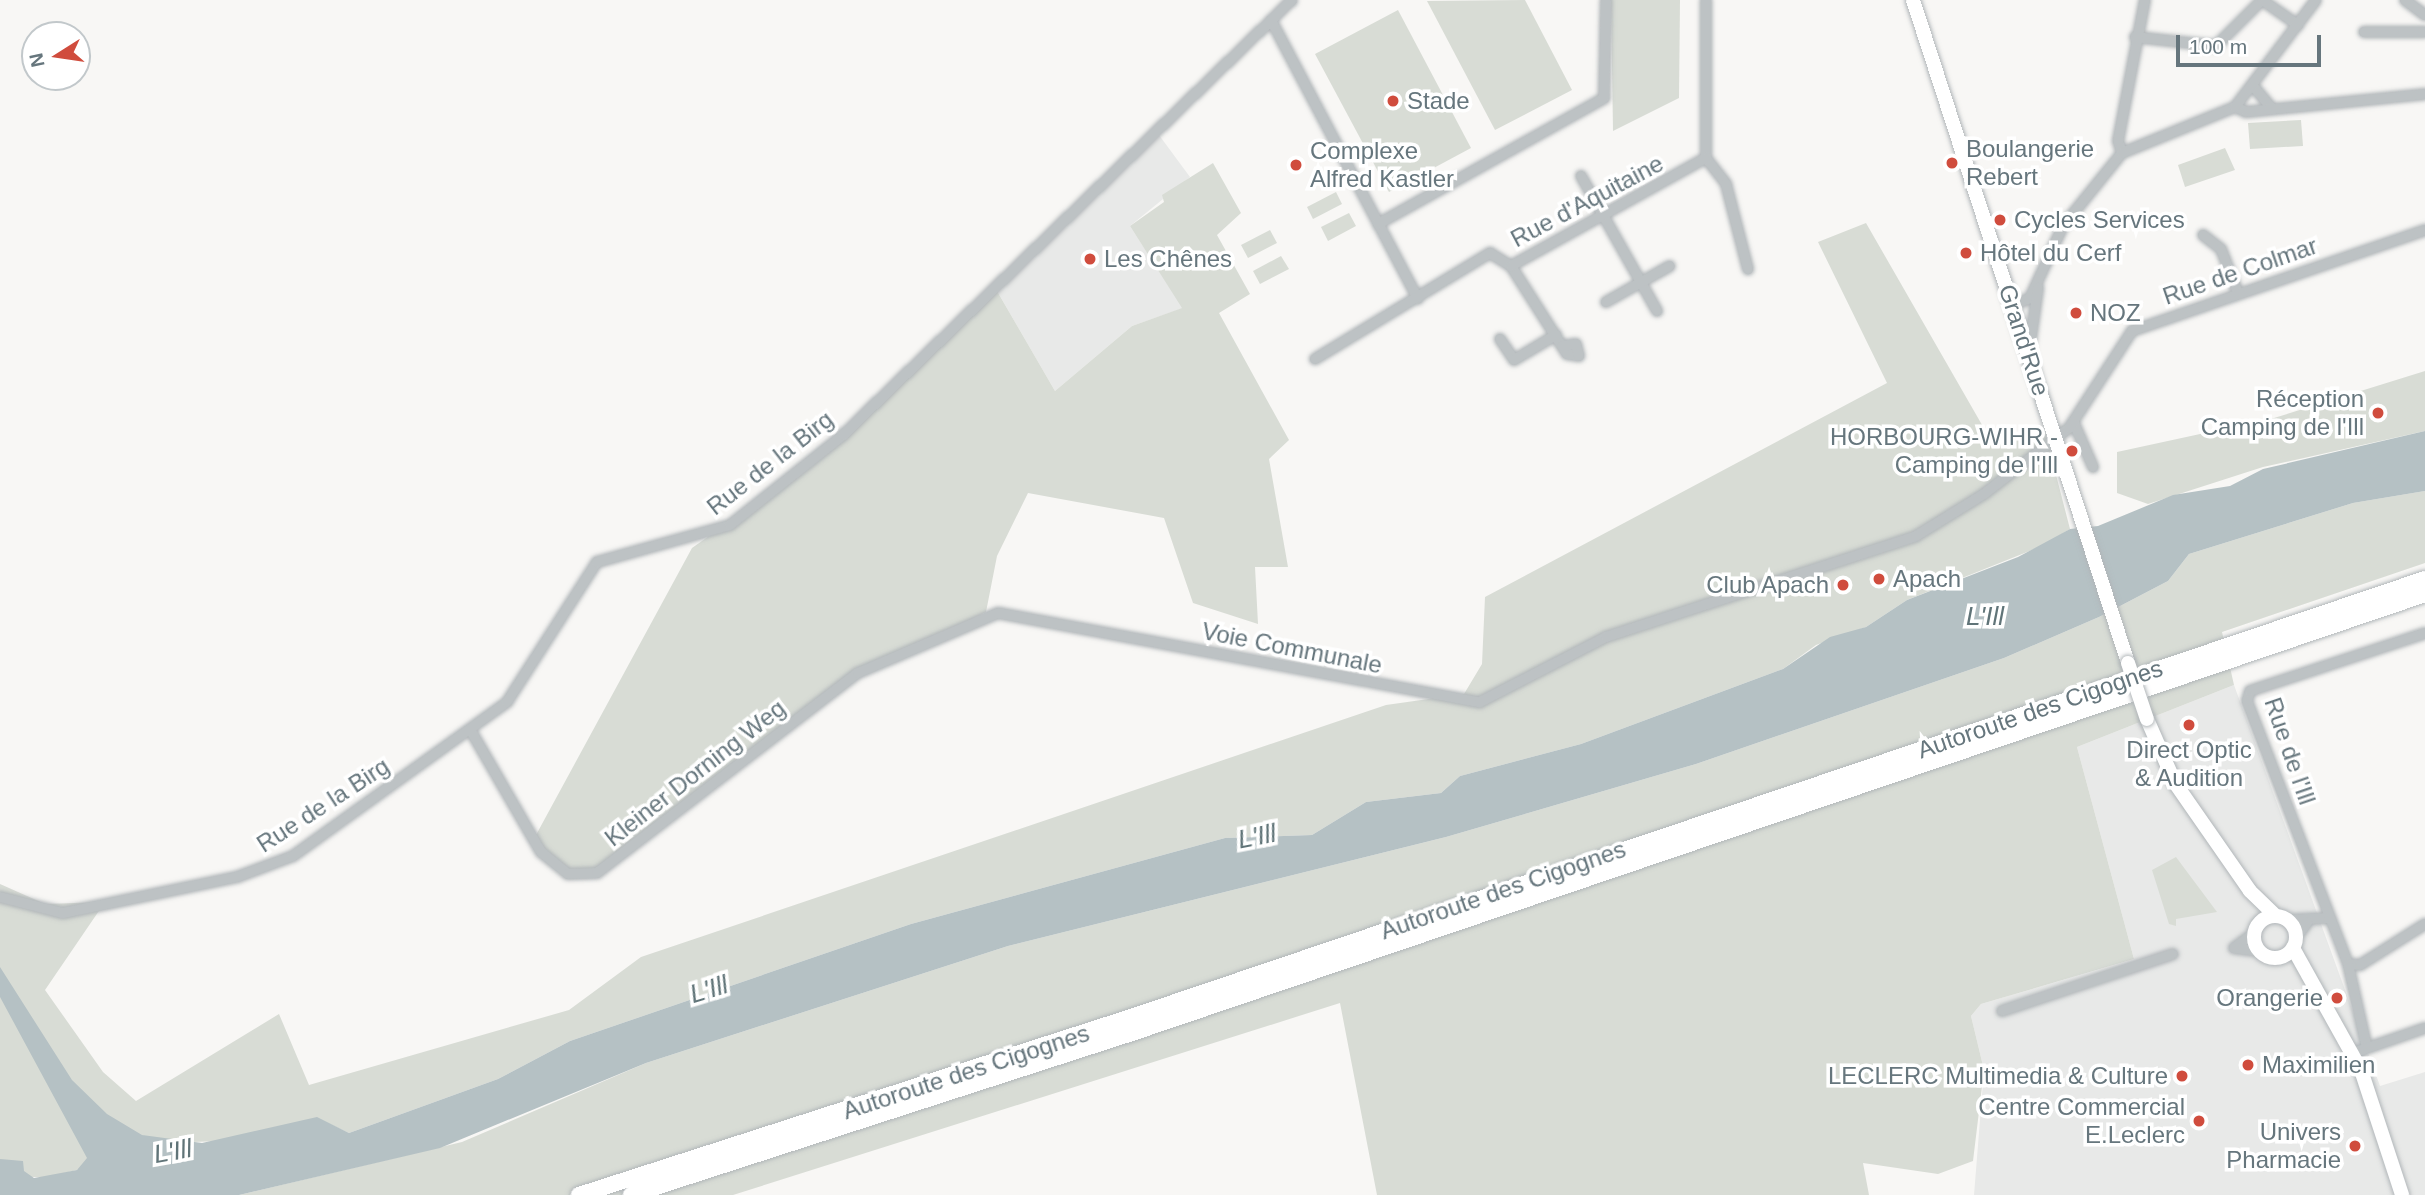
<!DOCTYPE html>
<meta charset="utf-8">
<style>
body{margin:0}
#map{position:relative;width:2425px;height:1195px;overflow:hidden;background:#f8f7f5;font-family:Helvetica,sans-serif}
div>[style]{position:absolute}
.built>*{inset:0;background:#e8e9e8}
.green>*{inset:0;background:#d8dcd5}
.water>*{inset:0;background:#b5c1c4}
.roads{filter:drop-shadow(0 0 2px #b1b6b9) drop-shadow(0 0 2px #b1b6b9)}
.minor>*{height:10px;margin:-5px;padding:0 5px;transform-origin:5px;border-radius:5px;background:#bdc2c4}
.major>*{height:14px;margin:-7px;padding:0 7px;transform-origin:7px;border-radius:7px;background:#fff}
.major>.ring{margin:-7px;padding:0;box-sizing:content-box;background:none;border:14px solid #fff;border-radius:50%}
.highway>*{height:16px;margin:-8px;padding:0 8px;transform-origin:8px;border-radius:8px;background:#fff}
.bridges{filter:drop-shadow(0 0 2px #b1b6b9) drop-shadow(0 0 2px #b1b6b9)}
.major-bridge>*{height:14px;margin:-7px;padding:0 7px;transform-origin:7px;border-radius:7px;background:#fff}
.dots>*{width:19px;height:19px;translate:-50% -50%;box-sizing:border-box;border:4px solid #fff;border-radius:50%}
span{translate:-50% -50%;white-space:nowrap;text-align:center;line-height:1.15;-webkit-text-stroke:7px #fff;paint-order:stroke}
.poi-label{font-size:24px;color:#66767d}
.left{translate:0 -50%;text-align:left}
.right{translate:-100% -50%;text-align:right}
.street-label{font-size:24px;color:#66767d}
.water-label{font-size:26px;color:#607478;font-style:italic}
.north{position:absolute;left:21px;top:21px;width:70px;height:70px;box-sizing:border-box;background:#fff;border:2px solid #c2c8cb;border-radius:50%;rotate:258deg;font-size:19px;font-weight:700;line-height:28px;text-align:center;color:#66767d}
.north::after{content:'';display:block;margin:auto;width:24px;height:32px;background:#d04c3d;clip-path:polygon(50% 0,100% 100%,50% 72%,0 100%)}
.scale{position:absolute;left:2176px;top:35px;width:145px;height:32px;box-sizing:border-box;border:4px solid #66767d;border-top:0;padding-left:9px;font-size:21px;line-height:24px;white-space:nowrap;color:#66767d;-webkit-text-stroke:5px #fff;paint-order:stroke}
</style>
<div id="map">
<div class="built">
<i style="clip-path:polygon(1159px 135px,1190px 177px,1130px 226px,1183px 308px,1132px 326px,1055px 391px,997px 291px)"></i>
<i style="clip-path:polygon(2234px 685px,2380px 1086px,2425px 1072px,2425px 1195px,1974px 1195px,1984px 1070px,1971px 1016px,1981px 1004px,2134px 959px,2077px 747px)"></i>
</div>
<div class="green">
<i style="clip-path:polygon(1525px 0,1572px 90px,1495px 130px,1427px 1px)"></i>
<i style="clip-path:polygon(1611px 0,1680px 0,1679px 98px,1613px 131px)"></i>
<i style="clip-path:polygon(1398px 10px,1471px 148px,1389px 192px,1315px 54px)"></i>
<i style="clip-path:polygon(2301px 120px,2303px 146px,2250px 149px,2248px 123px)"></i>
<i style="clip-path:polygon(2225px 148px,2235px 170px,2185px 187px,2178px 165px)"></i>
<i style="clip-path:polygon(1213px 163px,1241px 213px,1217px 235px,1250px 294px,1219px 313px,1289px 440px,1269px 459px,1288px 567px,1255px 567px,1258px 624px,1193px 603px,1164px 518px,1028px 493px,997px 556px,986px 612px,855px 678px,604px 869px,561px 874px,536px 835px,692px 548px,820px 458px,997px 291px,1055px 391px,1132px 326px,1182px 308px,1130px 226px,1164px 202px,1162px 195px)"></i>
<i style="clip-path:polygon(1336px 192px,1342px 204px,1313px 219px,1307px 207px)"></i>
<i style="clip-path:polygon(1349px 213px,1356px 226px,1328px 241px,1321px 227px)"></i>
<i style="clip-path:polygon(1866px 223px,1993px 444px,2045px 432px,2070px 529px,2042px 546px,1907px 600px,1866px 627px,1816px 645px,1783px 669px,1581px 744px,1460px 776px,1441px 793px,1366px 802px,1312px 835px,1225px 838px,911px 924px,570px 1041px,498px 1079px,349px 1133px,317px 1118px,220px 1141px,166px 1143px,141px 1135px,77px 1170px,47px 1177px,29px 1177px,0 1159px,0 884px,45px 904px,105px 902px,45px 990px,103px 1072px,136px 1101px,279px 1014px,309px 1085px,569px 1010px,641px 957px,1386px 705px,1464px 694px,1482px 664px,1485px 597px,1887px 383px,1818px 242px)"></i>
<i style="clip-path:polygon(1270px 230px,1277px 243px,1248px 258px,1241px 245px)"></i>
<i style="clip-path:polygon(1281px 256px,1289px 269px,1260px 284px,1253px 271px)"></i>
<i style="clip-path:polygon(2425px 371px,2425px 431px,2263px 467px,2148px 504px,2117px 493px,2117px 452px,2274px 418px)"></i>
<i style="clip-path:polygon(2425px 491px,2425px 563px,2222px 632px,2234px 685px,2077px 747px,2134px 959px,1981px 1004px,1971px 1016px,1984px 1070px,1973px 1161px,1938px 1174px,1863px 1163px,1869px 1195px,1377px 1195px,1340px 1003px,733px 1195px,239px 1195px,462px 1142px,646px 1063px,1008px 946px,1446px 837px,1696px 764px,2004px 658px,2099px 617px,2168px 581px,2189px 554px,2353px 503px)"></i>
<i style="clip-path:polygon(2176px 857px,2217px 912px,2176px 919px,2176px 926px,2169px 924px,2152px 870px)"></i>
</div>
<div class="water">
<i style="clip-path:polygon(2425px 431px,2425px 491px,2353px 503px,2189px 554px,2168px 581px,2099px 617px,2004px 658px,1696px 764px,1446px 837px,1008px 946px,646px 1063px,440px 1148px,239px 1195px,0 1195px,0 1159px,23px 1161px,24px 1171px,34px 1178px,77px 1170px,87px 1158px,0 997px,0 967px,72px 1080px,107px 1114px,142px 1135px,202px 1143px,317px 1117px,349px 1133px,498px 1079px,570px 1041px,911px 924px,1225px 838px,1312px 835px,1366px 802px,1441px 793px,1460px 776px,1581px 744px,1783px 669px,1830px 637px,1866px 627px,1907px 600px,2018px 557px,2070px 529px,2098px 526px,2173px 495px,2230px 486px,2263px 469px)"></i>
</div>
<div class="roads">
<div class="minor">
<i style="left:1706px;top:0;width:158px;rotate:90deg"></i>
<i style="left:1706px;top:158px;width:33px;rotate:52deg"></i>
<i style="left:1726px;top:184px;width:88px;rotate:75.5deg"></i>
<i style="left:2405px;top:0;width:25px;rotate:37deg"></i>
<i style="left:1271px;top:20px;width:315px;rotate:62.2deg"></i>
<i style="left:2364px;top:32px;width:61px"></i>
<i style="left:2135px;top:37px;width:81px;rotate:6.3deg"></i>
<i style="left:2216px;top:46px;width:65px;rotate:-45deg"></i>
<i style="left:2262px;top:0;width:44px;rotate:34.8deg"></i>
<i style="left:2254px;top:87px;width:26px;rotate:50deg"></i>
<i style="left:2235px;top:107px;width:12px;rotate:24deg"></i>
<i style="left:2246px;top:112px;width:180px;rotate:-5.7deg"></i>
<i style="left:2122px;top:153px;width:13px;rotate:-108deg"></i>
<i style="left:2118px;top:141px;width:144px;rotate:-79.2deg"></i>
<i style="left:1581px;top:176px;width:155px;rotate:60.6deg"></i>
<i style="left:1378px;top:224px;width:259px;rotate:-29.1deg"></i>
<i style="left:1604px;top:98px;width:98px;rotate:-88.8deg"></i>
<i style="left:2203px;top:235px;width:23px;rotate:38deg"></i>
<i style="left:2221px;top:249px;width:47px;rotate:68.9deg"></i>
<i style="left:1511px;top:266px;width:104px;rotate:57.5deg"></i>
<i style="left:1567px;top:354px;width:12px;rotate:9deg"></i>
<i style="left:1579px;top:356px;width:12px;rotate:-104deg"></i>
<i style="left:1576px;top:344px;width:14px;rotate:172deg"></i>
<i style="left:1606px;top:302px;width:73px;rotate:-29.4deg"></i>
<i style="left:2012px;top:306px;width:20px;rotate:-24deg"></i>
<i style="left:2030px;top:298px;width:79px;rotate:-65.4deg"></i>
<i style="left:2063px;top:226px;width:94px;rotate:-51.1deg"></i>
<i style="left:2122px;top:153px;width:122px;rotate:-22.2deg"></i>
<i style="left:2235px;top:107px;width:134px;rotate:-52.9deg"></i>
<i style="left:1500px;top:339px;width:25px;rotate:56deg"></i>
<i style="left:1514px;top:360px;width:49px;rotate:-30.8deg"></i>
<i style="left:2029px;top:352px;width:65px;rotate:-82deg"></i>
<i style="left:1315px;top:359px;width:205px;rotate:-31.2deg"></i>
<i style="left:1490px;top:253px;width:25px;rotate:32deg"></i>
<i style="left:1511px;top:266px;width:223px;rotate:-29deg"></i>
<i style="left:2074px;top:423px;width:48px;rotate:66.6deg"></i>
<i style="left:471px;top:731px;width:140px;rotate:60deg"></i>
<i style="left:541px;top:852px;width:35px;rotate:39deg"></i>
<i style="left:568px;top:874px;width:29px;rotate:-2deg"></i>
<i style="left:597px;top:873px;width:329px;rotate:-37.5deg"></i>
<i style="left:858px;top:673px;width:152px;rotate:-23.2deg"></i>
<i style="left:998px;top:613px;width:490px;rotate:10.5deg"></i>
<i style="left:1480px;top:702px;width:142px;rotate:-27.3deg"></i>
<i style="left:1606px;top:637px;width:326px;rotate:-18deg"></i>
<i style="left:1916px;top:536px;width:80px;rotate:-31.7deg"></i>
<i style="left:1984px;top:494px;width:108px;rotate:-37.8deg"></i>
<i style="left:2069px;top:428px;width:116px;rotate:-57deg"></i>
<i style="left:2132px;top:331px;width:310px;rotate:-19deg"></i>
<i style="left:0;top:897px;width:65px;rotate:14.3deg"></i>
<i style="left:63px;top:913px;width:178px;rotate:-11.7deg"></i>
<i style="left:237px;top:877px;width:60px;rotate:-20.6deg"></i>
<i style="left:293px;top:856px;width:264px;rotate:-35.7deg"></i>
<i style="left:507px;top:702px;width:166px;rotate:-57.3deg"></i>
<i style="left:597px;top:562px;width:138px;rotate:-15.5deg"></i>
<i style="left:730px;top:525px;width:144px;rotate:-38.5deg"></i>
<i style="left:843px;top:435px;width:625px;rotate:-44.09deg"></i>
<i style="left:2288px;top:920px;width:40px;rotate:-2.9deg"></i>
<i style="left:2296px;top:938px;width:19px;rotate:-54deg"></i>
<i style="left:2234px;top:948px;width:25px;rotate:-37deg"></i>
<i style="left:2234px;top:948px;width:24px;rotate:7deg"></i>
<i style="left:2348px;top:964px;width:282px;rotate:-111deg"></i>
<i style="left:2247px;top:701px;width:10px;rotate:-73deg"></i>
<i style="left:2250px;top:691px;width:184px;rotate:-18.3deg"></i>
<i style="left:2348px;top:964px;width:12px;rotate:5deg"></i>
<i style="left:2360px;top:965px;width:77px;rotate:-32.2deg"></i>
<i style="left:2348px;top:964px;width:86px;rotate:77.3deg"></i>
<i style="left:2002px;top:1011px;width:180px;rotate:-18.4deg"></i>
<i style="left:2353px;top:1053px;width:76px;rotate:-19.1deg"></i>
</div>
<div class="major">
<i style="left:1913px;top:0;width:697px;rotate:72.03deg"></i>
<i style="left:2147px;top:719px;width:70px;rotate:66.4deg"></i>
<i style="left:2175px;top:783px;width:131px;rotate:55.2deg"></i>
<i style="left:2250px;top:891px;width:36px;rotate:44deg"></i>
<i class="ring" style="left:2254px;top:916px;width:28px;height:28px"></i>
<i style="left:2293px;top:948px;width:140px;rotate:60.9deg"></i>
<i style="left:2361px;top:1070px;width:132px;rotate:71.8deg"></i>
</div>
<div class="highway">
<i style="left:579px;top:1195px;width:580px;rotate:-17.87deg"></i>
<i style="left:1131px;top:1017px;width:1366px;rotate:-18.7deg"></i>
<i style="left:631px;top:1195px;width:530px;rotate:-17.92deg"></i>
<i style="left:1135px;top:1032px;width:1362px;rotate:-18.75deg"></i>
</div>
</div>
<div class="bridges">
<div class="major-bridge">
<i style="left:2128px;top:663px;width:59px;rotate:71.3deg"></i>
</div>
</div>
<div class="dots">
<i style="left:1393px;top:101px;background:#d04c3d"></i>
<i style="left:1952px;top:163px;background:#d04c3d"></i>
<i style="left:1296px;top:165px;background:#d04c3d"></i>
<i style="left:2000px;top:220px;background:#d04c3d"></i>
<i style="left:1966px;top:253px;background:#d04c3d"></i>
<i style="left:1090px;top:259px;background:#d04c3d"></i>
<i style="left:2076px;top:313px;background:#d04c3d"></i>
<i style="left:2378px;top:413px;background:#d04c3d"></i>
<i style="left:2072px;top:451px;background:#d04c3d"></i>
<i style="left:1879px;top:579px;background:#d04c3d"></i>
<i style="left:1843px;top:585px;background:#d04c3d"></i>
<i style="left:2189px;top:725px;background:#d04c3d"></i>
<i style="left:2337px;top:998px;background:#d04c3d"></i>
<i style="left:2248px;top:1065px;background:#d04c3d"></i>
<i style="left:2182px;top:1076px;background:#d04c3d"></i>
<i style="left:2199px;top:1121px;background:#d04c3d"></i>
<i style="left:2355px;top:1146px;background:#d04c3d"></i>
</div>
<div class="poi-label">
<span class="left" style="left:1407px;top:101px">Stade</span>
<span class="left" style="left:1966px;top:163px">Boulangerie<br>Rebert</span>
<span class="left" style="left:1310px;top:165px">Complexe<br>Alfred Kastler</span>
<span class="left" style="left:2014px;top:220px">Cycles Services</span>
<span class="left" style="left:1980px;top:253px">Hôtel du Cerf</span>
<span class="left" style="left:1104px;top:259px">Les Chênes</span>
<span class="left" style="left:2090px;top:313px">NOZ</span>
<span class="right" style="left:2364px;top:413px">Réception<br>Camping de l'Ill</span>
<span class="right" style="left:2058px;top:451px">HORBOURG-WIHR -<br>Camping de l'Ill</span>
<span class="left" style="left:1893px;top:579px">Apach</span>
<span class="right" style="left:1829px;top:585px">Club Apach</span>
<span style="left:2189px;top:764px">Direct Optic<br>&amp; Audition</span>
<span class="right" style="left:2323px;top:998px">Orangerie</span>
<span class="left" style="left:2262px;top:1065px">Maximilien</span>
<span class="right" style="left:2168px;top:1076px">LECLERC Multimedia &amp; Culture</span>
<span class="right" style="left:2185px;top:1121px">Centre Commercial<br>E.Leclerc</span>
<span class="right" style="left:2341px;top:1146px">Univers<br>Pharmacie</span>
</div>
<div class="street-label">
<span style="left:1587px;top:201px;rotate:-28deg">Rue d'Aquitaine</span>
<span style="left:2240px;top:271px;rotate:-19deg">Rue de Colmar</span>
<span style="left:2024px;top:340px;rotate:72deg">Grand'Rue</span>
<span style="left:770px;top:463px;rotate:-38deg">Rue de la Birg</span>
<span style="left:1292px;top:648px;rotate:11deg">Voie Communale</span>
<span style="left:2040px;top:709px;rotate:-19deg">Autoroute des Cigognes</span>
<span style="left:2290px;top:751px;rotate:71deg">Rue de l'Ill</span>
<span style="left:695px;top:773px;rotate:-38deg">Kleiner Dorning Weg</span>
<span style="left:323px;top:805px;rotate:-33deg">Rue de la Birg</span>
<span style="left:1503px;top:890px;rotate:-19deg">Autoroute des Cigognes</span>
<span style="left:966px;top:1072px;rotate:-18deg">Autoroute des Cigognes</span>
</div>
<div class="water-label">
<span style="left:1985px;top:617px">L'Ill</span>
<span style="left:1257px;top:837px;rotate:-11deg">L'Ill</span>
<span style="left:709px;top:990px;rotate:-17deg">L'Ill</span>
<span style="left:173px;top:1152px;rotate:-10deg">L'Ill</span>
</div>
<div class="north">N</div>
<div class="scale">100 m</div>
</div>
